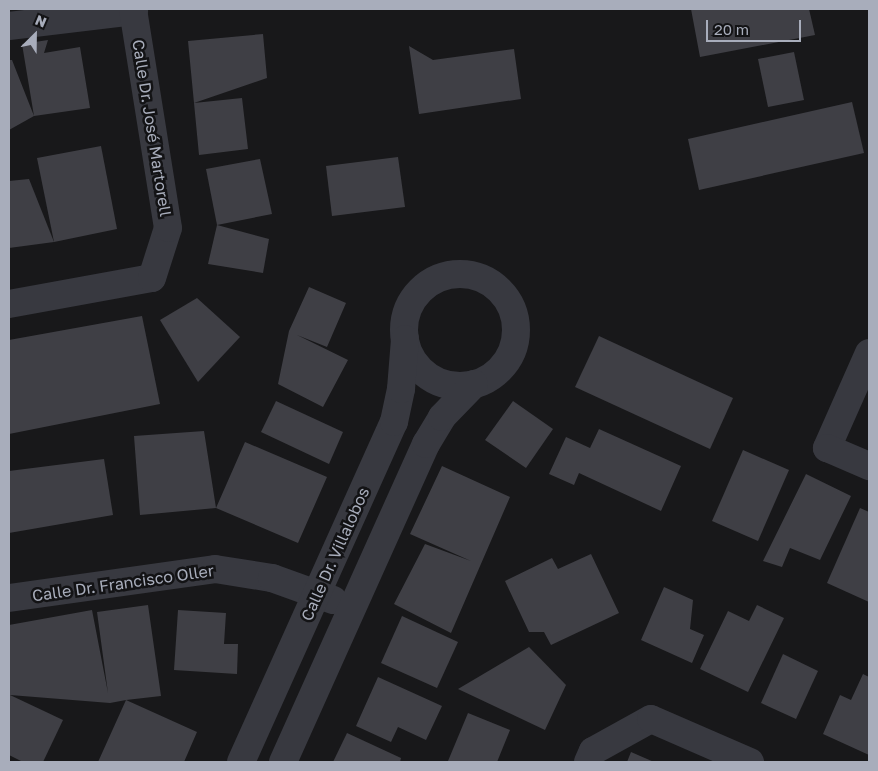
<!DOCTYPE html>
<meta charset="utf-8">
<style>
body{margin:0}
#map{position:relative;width:878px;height:771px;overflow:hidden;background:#18181a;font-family:"Golos Text",sans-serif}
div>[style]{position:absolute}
.building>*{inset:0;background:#3f3f45}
.minor>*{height:28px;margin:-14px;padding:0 14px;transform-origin:14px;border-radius:14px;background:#383940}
.minor>.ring{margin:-14px;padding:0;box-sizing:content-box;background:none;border:28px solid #383940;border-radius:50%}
span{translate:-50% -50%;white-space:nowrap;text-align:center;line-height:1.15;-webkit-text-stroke:5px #131315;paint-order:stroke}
.street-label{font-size:16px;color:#a8adbb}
.frame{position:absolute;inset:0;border:10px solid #a8adbb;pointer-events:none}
.north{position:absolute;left:10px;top:10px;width:50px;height:50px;-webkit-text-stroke:4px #131315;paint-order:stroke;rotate:23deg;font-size:14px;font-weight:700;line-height:20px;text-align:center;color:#a8adbb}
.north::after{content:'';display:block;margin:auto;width:18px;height:22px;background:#a8adbb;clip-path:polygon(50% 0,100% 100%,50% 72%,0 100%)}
.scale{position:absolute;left:706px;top:20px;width:95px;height:22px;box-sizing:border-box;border:2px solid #a8adbb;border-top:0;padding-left:6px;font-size:15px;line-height:18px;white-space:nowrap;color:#a8adbb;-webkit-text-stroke:4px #131315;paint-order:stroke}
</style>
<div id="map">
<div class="building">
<i style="clip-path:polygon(691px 9px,809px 9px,815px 35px,700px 57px)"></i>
<i style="clip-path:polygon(263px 34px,267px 78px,194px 103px,242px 98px,248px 149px,199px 155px,194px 103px,188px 41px)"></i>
<i style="clip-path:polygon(48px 40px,44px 53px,80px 47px,90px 108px,34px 116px,9px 130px,9px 60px,12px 60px,34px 116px,22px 44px)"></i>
<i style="clip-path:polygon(409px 46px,433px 60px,514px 49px,521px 99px,419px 114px)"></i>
<i style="clip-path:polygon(794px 52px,804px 100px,768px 107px,758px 59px)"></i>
<i style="clip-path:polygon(852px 102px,864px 153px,699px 190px,688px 139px)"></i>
<i style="clip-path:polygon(101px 146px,117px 229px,54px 242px,37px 158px)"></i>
<i style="clip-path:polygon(398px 157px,405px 207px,332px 216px,326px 166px)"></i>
<i style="clip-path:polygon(260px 159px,272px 214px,217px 225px,206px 169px)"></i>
<i style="clip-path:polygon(29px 179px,54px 242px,9px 248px,9px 181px)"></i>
<i style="clip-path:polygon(217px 225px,269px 239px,263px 273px,208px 264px)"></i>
<i style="clip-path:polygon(309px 287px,346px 303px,327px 347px,297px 335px,348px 360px,323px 407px,278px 384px,289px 331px)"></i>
<i style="clip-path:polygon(197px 298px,240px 337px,198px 382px,160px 320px)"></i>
<i style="clip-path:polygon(142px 316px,160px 404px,9px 434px,9px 340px)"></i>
<i style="clip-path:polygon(599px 336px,733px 398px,710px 449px,575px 387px)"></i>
<i style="clip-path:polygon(276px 401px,343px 432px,329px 464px,261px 432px)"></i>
<i style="clip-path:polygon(513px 401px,553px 429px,526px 468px,485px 440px)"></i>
<i style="clip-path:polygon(599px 429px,681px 466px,661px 511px,579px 473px,574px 485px,549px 474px,566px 437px,590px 448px)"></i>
<i style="clip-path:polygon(204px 431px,216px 508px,245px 442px,327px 477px,298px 543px,216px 508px,140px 515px,134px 436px)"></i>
<i style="clip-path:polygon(743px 450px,789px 470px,758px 541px,712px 521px)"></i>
<i style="clip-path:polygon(104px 459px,113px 515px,9px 533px,9px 471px)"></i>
<i style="clip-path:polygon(442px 466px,510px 497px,451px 633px,394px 604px,425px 544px,471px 561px,410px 534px)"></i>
<i style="clip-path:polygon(806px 474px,851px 496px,820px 560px,790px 548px,782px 567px,763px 561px)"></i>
<i style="clip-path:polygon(860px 508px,869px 512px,869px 602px,827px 583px)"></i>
<i style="clip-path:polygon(591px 554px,619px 613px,551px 645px,544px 632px,529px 632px,505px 581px,552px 558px,558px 569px)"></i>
<i style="clip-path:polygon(664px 587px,693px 600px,690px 629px,704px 635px,692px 663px,641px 640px)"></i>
<i style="clip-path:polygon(148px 605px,161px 696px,126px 700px,197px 732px,184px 762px,98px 762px,126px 700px,110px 703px,10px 695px,9px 625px,92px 610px,108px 693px,97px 612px)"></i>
<i style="clip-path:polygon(757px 605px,784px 618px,748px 692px,700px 669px,728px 611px,749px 621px)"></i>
<i style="clip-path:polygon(178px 610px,226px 613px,224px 644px,238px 644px,237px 674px,174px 670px)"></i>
<i style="clip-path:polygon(402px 616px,458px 642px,437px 688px,381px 663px)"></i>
<i style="clip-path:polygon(529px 647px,566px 685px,545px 730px,458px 689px)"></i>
<i style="clip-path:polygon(783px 654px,818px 671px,796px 719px,761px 703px)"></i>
<i style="clip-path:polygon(863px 674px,869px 677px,869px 755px,823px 734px,840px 695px,851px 700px)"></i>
<i style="clip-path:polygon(378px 677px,442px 706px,426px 740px,398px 727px,391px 742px,356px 726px)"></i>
<i style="clip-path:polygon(10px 695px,63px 720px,43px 762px,23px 762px,9px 755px)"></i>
<i style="clip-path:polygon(468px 713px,510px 730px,497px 762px,448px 761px)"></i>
<i style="clip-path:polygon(347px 733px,401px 758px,400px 762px,333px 762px)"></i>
<i style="clip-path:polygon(631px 752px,654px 762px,627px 762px)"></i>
</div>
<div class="minor">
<i style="left:9px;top:26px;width:126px;rotate:-6.8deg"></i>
<i class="ring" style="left:404px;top:274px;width:84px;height:84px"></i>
<i style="left:9px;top:304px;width:145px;rotate:-10.3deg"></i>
<i style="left:152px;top:278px;width:52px;rotate:-72.3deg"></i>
<i style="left:168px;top:228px;width:222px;rotate:-99.1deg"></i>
<i style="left:869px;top:353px;width:104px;rotate:113.9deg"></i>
<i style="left:827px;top:448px;width:46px;rotate:23.2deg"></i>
<i style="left:9px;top:598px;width:208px;rotate:-8deg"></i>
<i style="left:215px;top:569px;width:58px;rotate:9deg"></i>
<i style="left:272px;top:578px;width:65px;rotate:19.8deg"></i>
<i style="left:241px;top:762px;width:373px;rotate:-65.8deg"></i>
<i style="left:394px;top:422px;width:34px;rotate:-78deg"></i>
<i style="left:401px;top:389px;width:50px;rotate:-85.4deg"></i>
<i style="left:283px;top:762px;width:349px;rotate:-65.8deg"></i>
<i style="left:426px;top:444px;width:31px;rotate:-59deg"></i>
<i style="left:442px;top:417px;width:46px;rotate:-45.9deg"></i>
<i style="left:588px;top:762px;width:12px;rotate:-66deg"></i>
<i style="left:593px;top:751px;width:66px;rotate:-28.9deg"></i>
<i style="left:651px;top:719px;width:108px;rotate:23.5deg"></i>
</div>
<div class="street-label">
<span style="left:152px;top:128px;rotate:81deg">Calle Dr. José Martorell</span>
<span style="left:335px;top:554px;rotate:-66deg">Calle Dr. Villalobos</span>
<span style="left:123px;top:583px;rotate:-8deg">Calle Dr. Francisco Oller</span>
</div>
<div class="frame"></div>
<div class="north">N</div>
<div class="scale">20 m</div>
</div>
